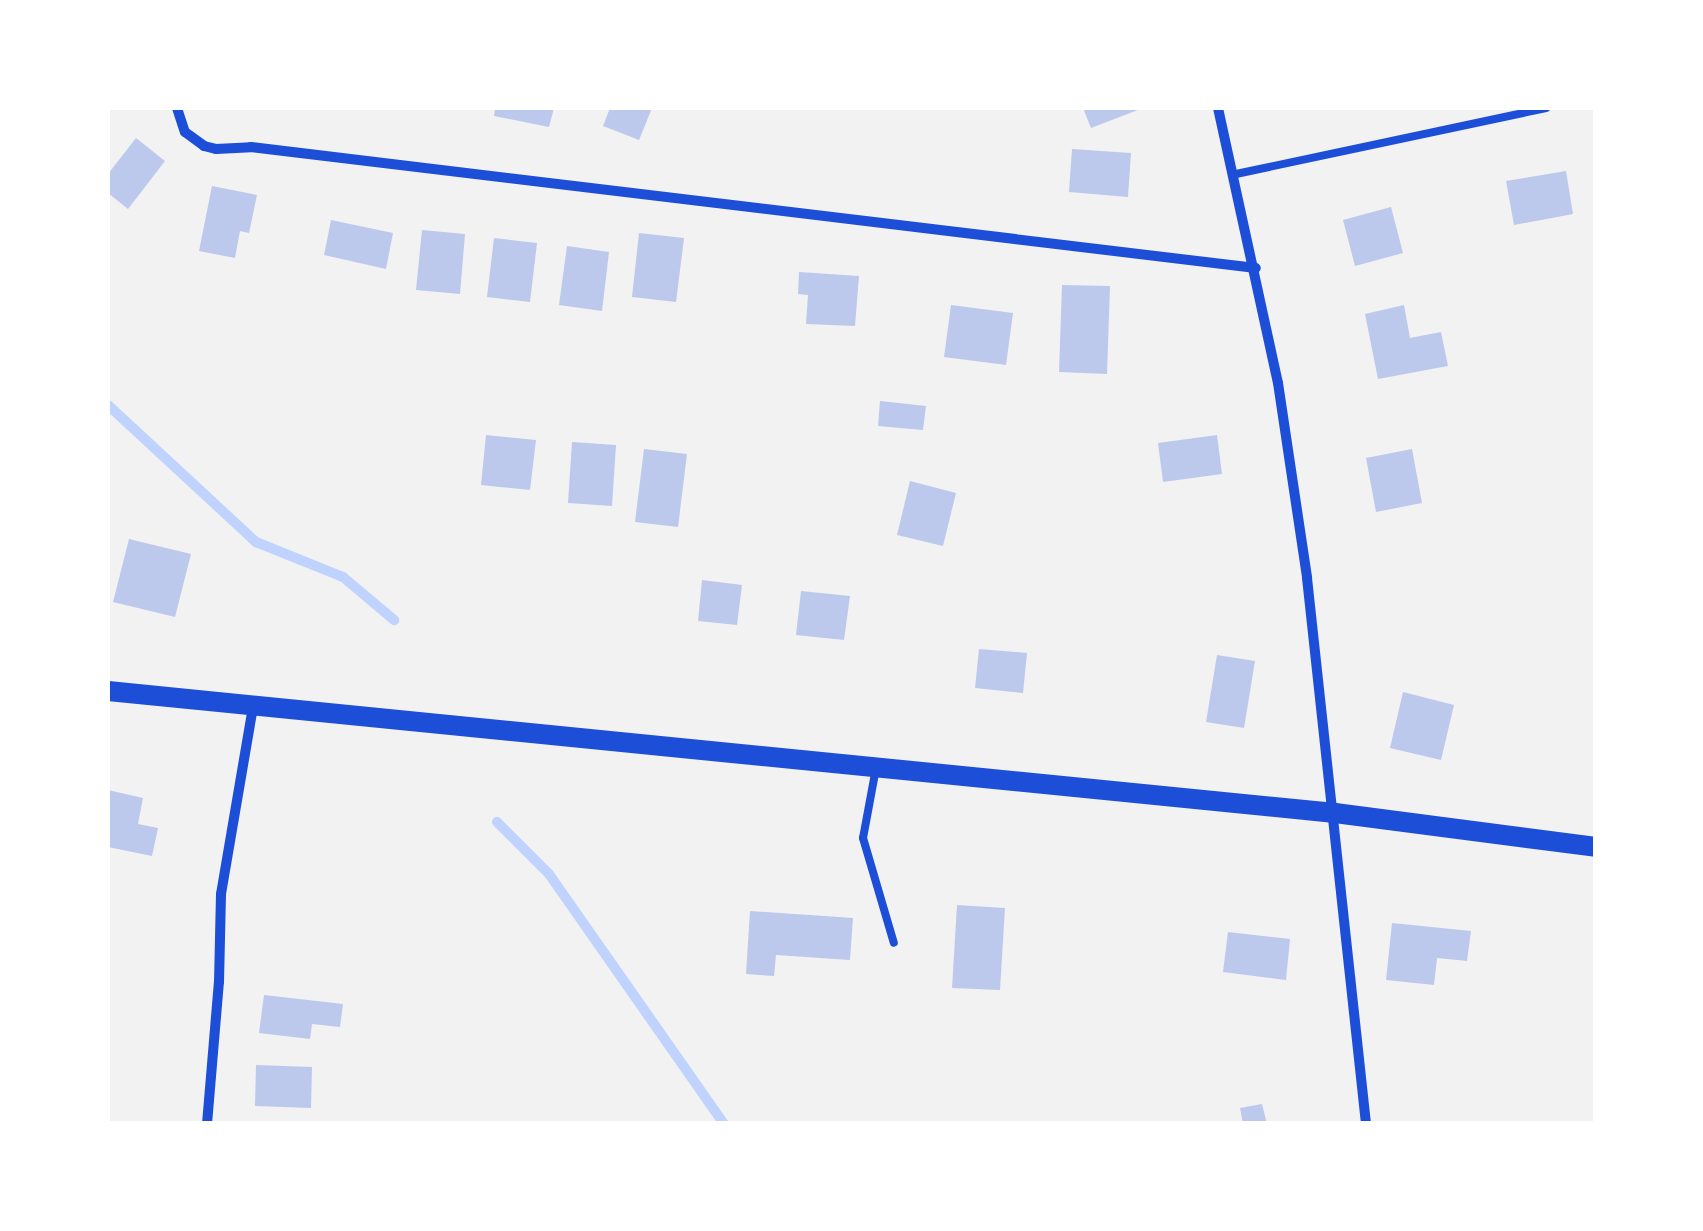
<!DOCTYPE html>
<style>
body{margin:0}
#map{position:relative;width:1703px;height:1231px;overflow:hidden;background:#f2f2f2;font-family:Lato,sans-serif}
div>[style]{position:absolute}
.stream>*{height:10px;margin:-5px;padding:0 5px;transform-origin:5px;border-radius:5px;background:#bfd3fe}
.building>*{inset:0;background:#bdc9ec}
.service>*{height:8px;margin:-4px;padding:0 4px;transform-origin:4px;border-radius:4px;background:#1d4ed8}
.minor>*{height:10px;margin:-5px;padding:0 5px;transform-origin:5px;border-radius:5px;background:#1d4ed8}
.secondary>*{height:20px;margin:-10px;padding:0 10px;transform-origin:10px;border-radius:10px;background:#1d4ed8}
span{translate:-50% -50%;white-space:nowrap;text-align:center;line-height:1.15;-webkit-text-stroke:10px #fff;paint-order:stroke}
.frame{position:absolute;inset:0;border:110px solid #fff;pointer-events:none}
</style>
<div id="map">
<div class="stream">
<i style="left:108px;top:405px;width:202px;rotate:42.8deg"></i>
<i style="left:256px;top:542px;width:94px;rotate:21.9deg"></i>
<i style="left:343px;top:577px;width:67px;rotate:40.1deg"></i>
<i style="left:497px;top:822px;width:74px;rotate:45deg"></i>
<i style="left:549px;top:874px;width:305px;rotate:55deg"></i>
</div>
<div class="building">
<i style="clip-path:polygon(495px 108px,554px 108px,549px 127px,494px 116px)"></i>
<i style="clip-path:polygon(610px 108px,652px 108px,639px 140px,603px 126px)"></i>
<i style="clip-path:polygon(1083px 108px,1143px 108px,1091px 128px)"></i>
<i style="clip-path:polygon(136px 138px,165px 161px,128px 209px,108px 193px,108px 174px)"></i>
<i style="clip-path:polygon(1072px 149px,1131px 153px,1128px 197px,1069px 192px)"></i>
<i style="clip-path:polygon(1566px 171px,1573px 214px,1514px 225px,1506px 181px)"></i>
<i style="clip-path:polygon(212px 186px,257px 195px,249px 233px,240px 231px,235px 258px,199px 251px)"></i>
<i style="clip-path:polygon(1391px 207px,1403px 253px,1355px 266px,1343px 220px)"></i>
<i style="clip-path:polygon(331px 220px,393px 233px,386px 269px,324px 255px)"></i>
<i style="clip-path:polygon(422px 230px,465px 234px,460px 294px,416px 290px)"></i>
<i style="clip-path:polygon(639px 233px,684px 238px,676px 302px,632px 297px)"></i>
<i style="clip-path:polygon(494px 238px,537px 243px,530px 302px,487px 297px)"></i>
<i style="clip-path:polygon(567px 246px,609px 252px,602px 311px,559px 305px)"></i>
<i style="clip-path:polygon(799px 272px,859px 276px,855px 326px,806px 324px,808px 295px,798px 294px)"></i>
<i style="clip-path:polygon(1062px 285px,1110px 286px,1107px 374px,1059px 372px)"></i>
<i style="clip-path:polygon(951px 305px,1013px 313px,1006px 365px,944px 357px)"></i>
<i style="clip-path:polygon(1404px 305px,1410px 338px,1441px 332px,1448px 366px,1378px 379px,1365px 314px)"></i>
<i style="clip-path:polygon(880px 401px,926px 406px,923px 430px,878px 426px)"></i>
<i style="clip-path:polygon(486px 435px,536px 440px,530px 490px,481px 485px)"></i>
<i style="clip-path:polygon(1217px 435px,1222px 474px,1163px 482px,1158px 443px)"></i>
<i style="clip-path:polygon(572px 442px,616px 445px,612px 506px,568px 503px)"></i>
<i style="clip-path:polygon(644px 449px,687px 454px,678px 527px,635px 522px)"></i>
<i style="clip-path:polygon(1412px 449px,1422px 503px,1376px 512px,1366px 458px)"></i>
<i style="clip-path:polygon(910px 481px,956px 493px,943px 546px,897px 535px)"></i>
<i style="clip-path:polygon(129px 539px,191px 554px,175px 617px,113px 602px)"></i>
<i style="clip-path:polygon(702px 580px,742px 585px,737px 625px,698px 621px)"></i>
<i style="clip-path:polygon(801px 591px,850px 596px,844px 640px,796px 635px)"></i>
<i style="clip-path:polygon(979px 649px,1027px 653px,1023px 693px,975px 688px)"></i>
<i style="clip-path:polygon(1217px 655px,1255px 661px,1244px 728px,1206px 722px)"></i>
<i style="clip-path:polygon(1403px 692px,1454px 705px,1441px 760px,1390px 748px)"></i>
<i style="clip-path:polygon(108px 790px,143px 798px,138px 824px,158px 828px,152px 856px,108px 847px)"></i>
<i style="clip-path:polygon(957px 905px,1005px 908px,1000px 990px,952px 988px)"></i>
<i style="clip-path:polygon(750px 911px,853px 918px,850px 960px,776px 955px,774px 976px,746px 974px)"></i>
<i style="clip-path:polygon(1392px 923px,1471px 931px,1467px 961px,1437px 958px,1434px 985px,1386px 980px)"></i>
<i style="clip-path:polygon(1228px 932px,1290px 939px,1286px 980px,1223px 972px)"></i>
<i style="clip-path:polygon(264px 995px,343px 1004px,340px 1027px,312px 1024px,310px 1039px,259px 1033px)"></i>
<i style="clip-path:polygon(256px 1065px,312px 1067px,311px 1108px,255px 1106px)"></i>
<i style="clip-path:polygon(1262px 1104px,1267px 1124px,1243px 1124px,1240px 1108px)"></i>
</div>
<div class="service">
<i style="left:1236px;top:174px;width:317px;rotate:-12deg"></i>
<i style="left:876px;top:768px;width:71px;rotate:100.5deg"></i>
<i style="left:863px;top:838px;width:109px;rotate:73.6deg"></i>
</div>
<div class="minor">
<i style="left:177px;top:108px;width:25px;rotate:72deg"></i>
<i style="left:185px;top:132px;width:24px;rotate:36deg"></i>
<i style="left:204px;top:146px;width:12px;rotate:14deg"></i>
<i style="left:216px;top:149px;width:35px;rotate:-3deg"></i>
<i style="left:251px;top:147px;width:1012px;rotate:6.87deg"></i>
<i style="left:1218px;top:108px;width:281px;rotate:77.7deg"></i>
<i style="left:1278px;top:383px;width:197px;rotate:81.5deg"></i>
<i style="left:1307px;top:578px;width:549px;rotate:83.83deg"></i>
<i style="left:207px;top:1124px;width:143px;rotate:-85.2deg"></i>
<i style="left:219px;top:982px;width:88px;rotate:-88.7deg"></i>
<i style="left:221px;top:894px;width:191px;rotate:-80.3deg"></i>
</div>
<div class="secondary">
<i style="left:108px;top:691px;width:1233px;rotate:5.68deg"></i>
<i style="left:1335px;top:813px;width:263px;rotate:7.4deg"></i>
</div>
<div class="frame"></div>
</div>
